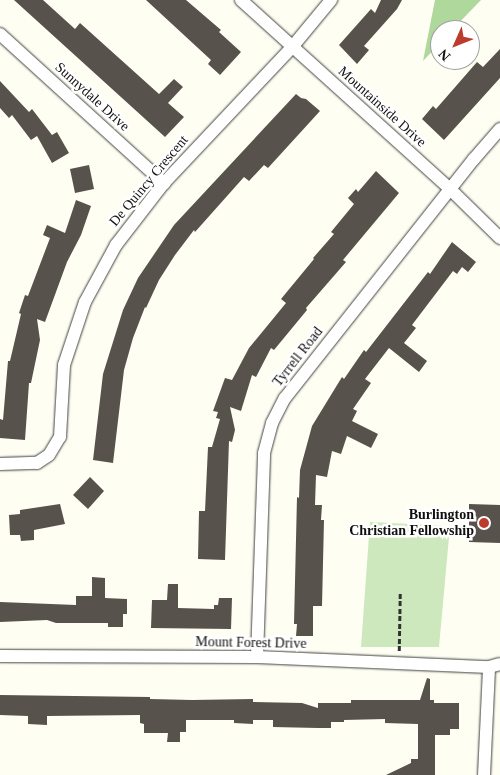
<!DOCTYPE html>
<style>
body{margin:0}
#map{position:relative;width:500px;height:775px;overflow:hidden;background:#fefef2;font-family:"Times New Roman",serif}
div>[style]{position:absolute}
.green>*{inset:0;background:#cce8bc}
.forest>*{inset:0;background:#aed89c}
.building>*{inset:0;background:#58524c}
.path>*{height:2.5px;margin-top:-1.25px;transform-origin:0;background:repeating-linear-gradient(90deg,#313131 0 5px,transparent 0 7.5px)}
.roads{filter:drop-shadow(0 0 1px #424242) drop-shadow(0 0 1px #424242)}
.street>*{height:12px;margin:-6px;padding:0 6px;transform-origin:6px;border-radius:6px;background:#fff}
.dots>*{width:14px;height:14px;translate:-50% -50%;box-sizing:border-box;border:2px solid #fff;border-radius:50%}
span{translate:-50% -50%;white-space:nowrap;text-align:center;line-height:1.15;-webkit-text-stroke:5px #fff;paint-order:stroke}
.street-label{font-size:14px;color:#0f0f0f}
.poi-label{font-size:14px;color:#0f0f0f;font-weight:700}
.right{translate:-100% -50%;text-align:right}
.north{position:absolute;left:430px;top:20px;width:50px;height:50px;box-sizing:border-box;background:#fff;border:1px solid #9f9f9f;border-radius:50%;rotate:226deg;font-size:14px;font-weight:700;line-height:20px;text-align:center;color:#0f0f0f}
.north::after{content:'';display:block;margin:auto;width:18px;height:22px;background:#bb3b2c;clip-path:polygon(50% 0,100% 100%,50% 72%,0 100%)}
</style>
<div id="map">
<div class="green">
<i style="clip-path:polygon(370px 522px,450px 526px,439px 647px,361px 647px)"></i>
</div>
<div class="forest">
<i style="clip-path:polygon(435px 0,481px 0,452px 30px,440px 30px,440px 43px,423px 61px)"></i>
</div>
<div class="building">
<i style="clip-path:polygon(14px 0,43px 0,75px 29px,80px 23px,159px 94px,174px 79px,183px 87px,168px 103px,184px 117px,165px 137px)"></i>
<i style="clip-path:polygon(146px 0,186px 0,221px 30px,219px 32px,241px 52px,220px 75px,208px 64px,211px 60px)"></i>
<i style="clip-path:polygon(381px 0,402px 0,397px 9px,364px 46px,369px 50px,357px 64px,339px 45px,371px 9px,375px 13px)"></i>
<i style="clip-path:polygon(500px 49px,500px 78px,444px 140px,422px 119px,433px 106px,436px 109px,477px 62px,483px 67px)"></i>
<i style="clip-path:polygon(0 81px,29px 112px,32px 109px,52px 135px,57px 132px,69px 153px,52px 163px,37px 136px,31px 140px,12px 115px,9px 118px,0 108px)"></i>
<i style="clip-path:polygon(296px 94px,301px 98px,306px 99px,320px 111px,268px 168px,264px 165px,249px 181px,244px 177px,195px 232px,194px 230px,175px 255px,159px 280px,146px 308px,145px 307px,133px 338px,124px 370px,113px 463px,93px 460px,103px 374px,123px 310px,138px 278px,174px 225px)"></i>
<i style="clip-path:polygon(89px 165px,94px 189px,75px 193px,70px 169px)"></i>
<i style="clip-path:polygon(376px 171px,399px 193px,343px 260px,346px 262px,306px 308px,307px 310px,274px 350px,271px 348px,256px 377px,252px 375px,241px 411px,230px 407px,235px 430px,232px 442px,229px 441px,225px 560px,198px 559px,199px 511px,205px 511px,208px 447px,212px 447px,220px 419px,216px 418px,218px 412px,213px 411px,225px 378px,232px 380px,249px 348px,286px 303px,281px 299px,314px 259px,313px 258px,334px 234px,331px 232px,354px 204px,348px 198px,356px 189px,358px 192px)"></i>
<i style="clip-path:polygon(76px 200px,91px 206px,81px 235px,67px 262px,45px 322px,37px 319px,40px 340px,31px 383px,29px 383px,25px 440px,0 438px,0 419px,3px 420px,8px 361px,10px 361px,21px 314px,19px 313px,25px 295px,28px 296px,50px 238px,43px 235px,47px 225px,65px 233px)"></i>
<i style="clip-path:polygon(452px 242px,476px 262px,468px 272px,462px 267px,457px 274px,453px 271px,412px 325px,416px 328px,404px 343px,427px 361px,419px 372px,389px 348px,365px 379px,371px 383px,353px 409px,357px 411px,352px 421px,378px 434px,371px 448px,347px 436px,341px 454px,332px 451px,327px 477px,316px 475px,315px 505px,322px 505px,321px 520px,324px 520px,322px 606px,313px 606px,313px 636px,296px 636px,297px 624px,294px 624px,297px 497px,299px 498px,300px 470px,312px 426px,342px 377px,344px 379px,364px 350px,366px 352px,428px 272px,430px 274px)"></i>
<i style="clip-path:polygon(90px 477px,104px 491px,88px 509px,73px 495px)"></i>
<i style="clip-path:polygon(60px 504px,65px 524px,34px 530px,34px 540px,21px 541px,20px 535px,10px 535px,9px 515px,20px 514px,20px 510px)"></i>
<i style="clip-path:polygon(469px 504px,500px 505px,500px 543px,469px 542px)"></i>
<i style="clip-path:polygon(92px 577px,105px 578px,105px 598px,127px 599px,127px 614px,123px 614px,123px 627px,108px 627px,108px 623px,56px 623px,47px 620px,0 622px,0 602px,76px 605px,76px 596px,92px 596px)"></i>
<i style="clip-path:polygon(168px 584px,178px 584px,178px 608px,214px 609px,214px 605px,218px 605px,219px 598px,232px 598px,231px 629px,151px 628px,152px 600px,167px 600px)"></i>
<i style="clip-path:polygon(427px 678px,430px 679px,430px 700px,434px 700px,434px 703px,459px 703px,459px 729px,450px 729px,450px 735px,435px 735px,435px 775px,386px 775px,411px 763px,411px 759px,418px 759px,418px 724px,385px 723px,385px 719px,344px 720px,344px 722px,331px 722px,331px 728px,318px 728px,273px 727px,273px 720px,253px 720px,253px 724px,234px 723px,234px 720px,186px 720px,186px 732px,180px 732px,180px 742px,167px 742px,168px 733px,144px 733px,144px 724px,140px 723px,140px 715px,47px 716px,47px 725px,28px 724px,28px 716px,0 715px,0 695px,150px 697px,150px 699px,192px 700px,253px 699px,253px 702px,302px 703px,318px 708px,318px 703px,351px 703px,351px 700px,420px 700px)"></i>
</div>
<div class="path">
<i style="left:399px;top:651px;width:58px;rotate:-89deg"></i>
</div>
<div class="roads">
<div class="street">
<i style="left:241px;top:0;width:282px;rotate:42.1deg"></i>
<i style="left:450px;top:189px;width:70px;rotate:44.4deg"></i>
<i style="left:0;top:34px;width:222px;rotate:42.3deg"></i>
<i style="left:0;top:464px;width:37px;rotate:-2deg"></i>
<i style="left:37px;top:463px;width:14px;rotate:-34deg"></i>
<i style="left:49px;top:455px;width:21px;rotate:-59deg"></i>
<i style="left:60px;top:437px;width:72px;rotate:-86.8deg"></i>
<i style="left:64px;top:365px;width:66px;rotate:-71.6deg"></i>
<i style="left:85px;top:302px;width:65px;rotate:-61.5deg"></i>
<i style="left:116px;top:245px;width:78px;rotate:-52.3deg"></i>
<i style="left:164px;top:183px;width:188px;rotate:-46.7deg"></i>
<i style="left:293px;top:46px;width:60px;rotate:-50.4deg"></i>
<i style="left:0;top:656px;width:257px;rotate:0.2deg"></i>
<i style="left:257px;top:657px;width:232px;rotate:2.5deg"></i>
<i style="left:489px;top:667px;width:11px;rotate:-15deg"></i>
<i style="left:257px;top:657px;width:204px;rotate:-88deg"></i>
<i style="left:264px;top:453px;width:31px;rotate:-75deg"></i>
<i style="left:272px;top:423px;width:28px;rotate:-63deg"></i>
<i style="left:285px;top:398px;width:305px;rotate:-51.7deg"></i>
<i style="left:474px;top:159px;width:40px;rotate:-49deg"></i>
<i style="left:484px;top:775px;width:108px;rotate:-87.3deg"></i>
</div>
</div>
<div class="dots">
<i style="left:484px;top:523px;background:#bb3b2c"></i>
</div>
<div class="street-label">
<span style="left:92px;top:97px;rotate:42deg">Sunnydale Drive</span>
<span style="left:382px;top:107px;rotate:42deg">Mountainside Drive</span>
<span style="left:149px;top:181px;rotate:-50deg">De Quincy Crescent</span>
<span style="left:298px;top:357px;rotate:-52deg">Tyrrell Road</span>
<span style="left:251px;top:643px;rotate:1deg">Mount Forest Drive</span>
</div>
<div class="poi-label">
<span class="right" style="left:474px;top:523px">Burlington<br>Christian Fellowship</span>
</div>
<div class="north">N</div>
</div>
